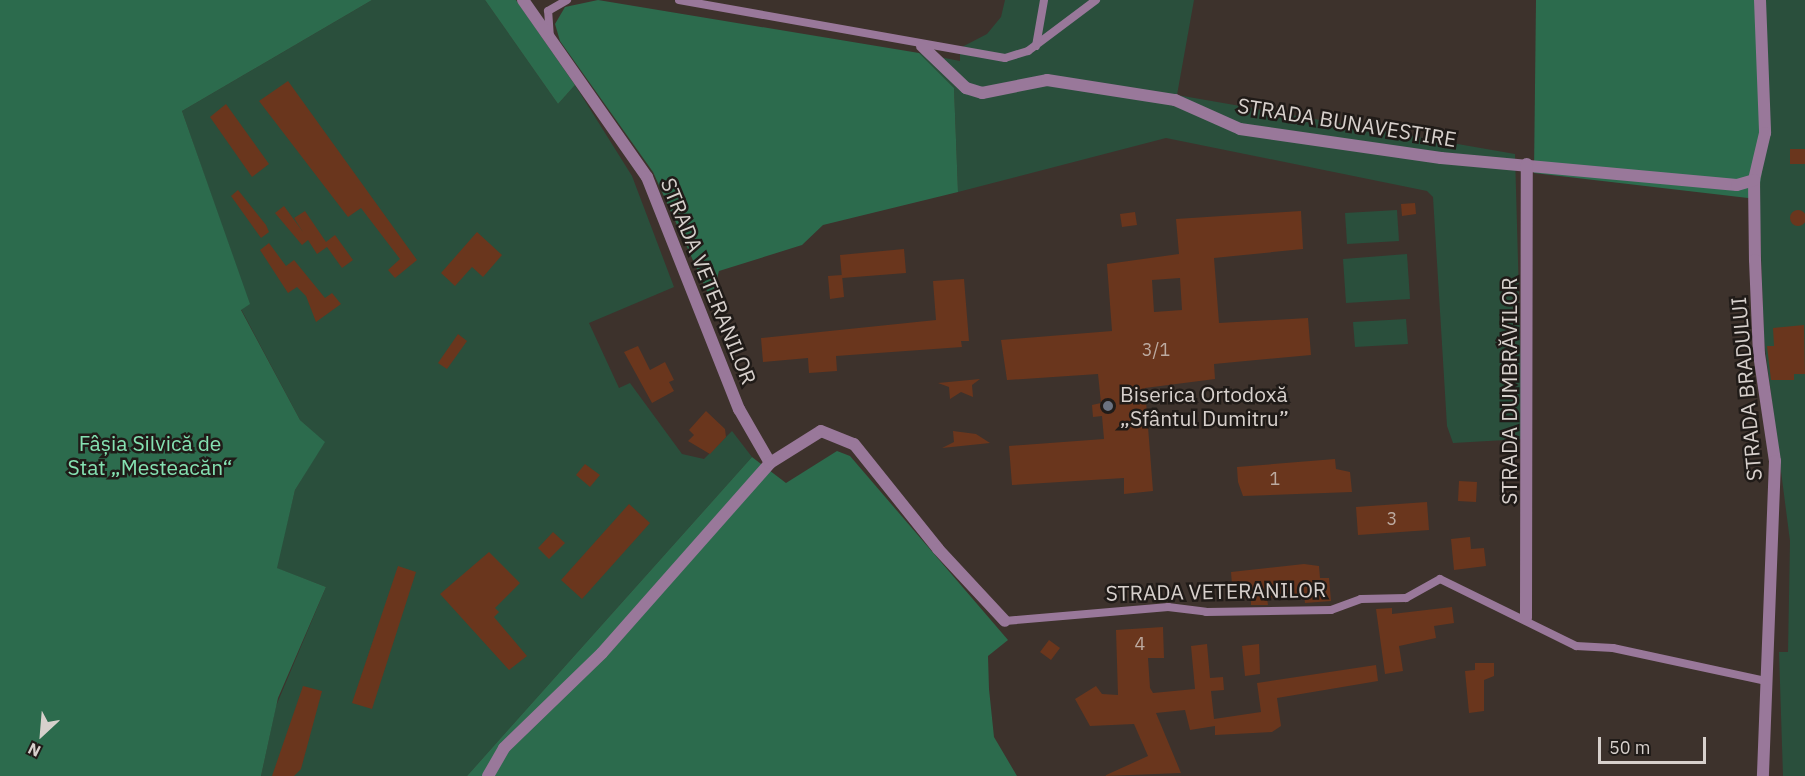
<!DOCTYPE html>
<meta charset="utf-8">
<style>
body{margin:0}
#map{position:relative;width:1805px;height:776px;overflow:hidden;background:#3d322c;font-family:"IBM Plex Sans",sans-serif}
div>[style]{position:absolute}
.green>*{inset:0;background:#2a4f3c}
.forest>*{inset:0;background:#2c6b4d}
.building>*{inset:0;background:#6a361d}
.round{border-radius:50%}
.service>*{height:8px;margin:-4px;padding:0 4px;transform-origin:4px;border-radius:4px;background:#99789a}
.minor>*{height:12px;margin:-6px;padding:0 6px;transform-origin:6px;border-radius:6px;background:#99789a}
.dots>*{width:16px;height:16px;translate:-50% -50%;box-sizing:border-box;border:3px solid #201b18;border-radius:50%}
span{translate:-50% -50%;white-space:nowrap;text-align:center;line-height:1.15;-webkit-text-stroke:5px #201b18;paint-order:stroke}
.number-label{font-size:18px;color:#bcaaa0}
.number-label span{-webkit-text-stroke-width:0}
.street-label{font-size:21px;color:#d7d0cc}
.poi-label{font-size:21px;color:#d7d0cc}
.left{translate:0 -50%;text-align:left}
.park-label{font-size:21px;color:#85e2b2}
.north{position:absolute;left:12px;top:704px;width:60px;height:60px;-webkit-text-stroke:4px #201b18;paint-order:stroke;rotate:206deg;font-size:16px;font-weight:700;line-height:24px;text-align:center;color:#d7d0cc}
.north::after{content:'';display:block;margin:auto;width:21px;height:27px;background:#d7d0cc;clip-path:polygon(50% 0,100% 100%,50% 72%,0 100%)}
.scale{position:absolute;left:1598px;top:737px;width:108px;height:27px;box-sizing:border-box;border:3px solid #d7d0cc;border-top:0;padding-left:8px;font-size:18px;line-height:21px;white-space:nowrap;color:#d7d0cc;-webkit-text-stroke:4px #201b18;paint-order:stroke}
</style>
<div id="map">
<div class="green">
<i style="clip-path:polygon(372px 0,485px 0,558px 104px,575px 85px,632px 176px,674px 287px,589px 323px,619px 388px,630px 383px,682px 454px,704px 459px,732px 431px,752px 457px,467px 776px,261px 776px,276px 706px,326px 587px,276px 568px,295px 490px,324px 442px,300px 420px,241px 309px,249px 304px,182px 111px)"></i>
<i style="clip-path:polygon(1005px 0,1194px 0,1177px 95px,1515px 154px,1523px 439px,1453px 443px,1447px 426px,1433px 197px,1427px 191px,1166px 138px,958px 192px,954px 88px,919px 53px,960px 61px,960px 48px,987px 34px,1001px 17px)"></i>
<i style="clip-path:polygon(1766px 0,1805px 0,1805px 776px,1783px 776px,1779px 652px,1788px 652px,1790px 541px,1764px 340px,1759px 195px,1767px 134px)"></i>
<i style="clip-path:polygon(1397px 210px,1399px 241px,1347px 244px,1345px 213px)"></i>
<i style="clip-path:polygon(1407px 254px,1410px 299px,1346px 303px,1343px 259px)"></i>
<i style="clip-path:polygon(1406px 319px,1408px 344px,1355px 347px,1353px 322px)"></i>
</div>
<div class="forest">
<i style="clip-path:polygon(0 0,372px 0,182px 111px,250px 304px,241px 310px,300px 420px,325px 442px,295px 490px,277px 568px,326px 587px,278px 698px,261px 776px,0 776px)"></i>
<i style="clip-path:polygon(485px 0,516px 0,575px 85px,558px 104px)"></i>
<i style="clip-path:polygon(598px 0,919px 53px,954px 88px,958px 192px,823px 225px,802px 245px,719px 271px,711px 300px,653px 172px,560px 41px,555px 24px,565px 7px)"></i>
<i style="clip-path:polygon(1536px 0,1766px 0,1767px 134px,1759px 195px,1748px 198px,1534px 173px)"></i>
<i style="clip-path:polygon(837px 451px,850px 456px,1008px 640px,988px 656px,989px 689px,994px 737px,1017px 776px,467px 776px,752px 457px,786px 483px)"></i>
</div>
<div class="building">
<i style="clip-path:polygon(288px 81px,417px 260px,395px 278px,388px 270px,400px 259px,361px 208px,348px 217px,259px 101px)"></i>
<i style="clip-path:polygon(226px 104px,269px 164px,252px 177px,210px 117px)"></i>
<i style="clip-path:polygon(1790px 149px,1805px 149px,1805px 164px,1790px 164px)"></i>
<i style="clip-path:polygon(238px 190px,266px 225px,269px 232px,261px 238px,231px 196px)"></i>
<i style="clip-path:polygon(1415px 203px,1416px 214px,1402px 216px,1401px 204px)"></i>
<i style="clip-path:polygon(284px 206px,303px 232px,294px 218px,305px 211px,326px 242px,335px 235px,353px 260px,342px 268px,327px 247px,317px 254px,308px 240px,302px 245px,275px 213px)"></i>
<i class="round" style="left:1790px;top:210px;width:16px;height:16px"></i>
<i style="clip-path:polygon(evenodd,1301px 211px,1303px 249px,1214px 258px,1219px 323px,1308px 318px,1311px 355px,1214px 364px,1215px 379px,1145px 388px,1153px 491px,1124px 494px,1124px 478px,1012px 485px,1009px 446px,1104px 439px,1102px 416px,1093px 417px,1092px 405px,1101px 403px,1098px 374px,1007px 380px,1001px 340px,1112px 331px,1107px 264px,1179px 254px,1176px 219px,1301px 211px,1180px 278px,1182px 310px,1154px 312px,1152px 280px,1180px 278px)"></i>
<i style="clip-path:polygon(1135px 212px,1137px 225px,1122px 227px,1120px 214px)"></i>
<i style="clip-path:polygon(477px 232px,502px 255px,483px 277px,472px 267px,455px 286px,441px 273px)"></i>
<i style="clip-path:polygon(269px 243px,286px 266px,294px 260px,325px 298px,332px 293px,341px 304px,316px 322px,306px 296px,297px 287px,288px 293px,260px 250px)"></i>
<i style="clip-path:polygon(904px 249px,906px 273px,842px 278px,840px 255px)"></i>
<i style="clip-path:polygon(842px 275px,844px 297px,830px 299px,828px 276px)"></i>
<i style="clip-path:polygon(964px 279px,969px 341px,961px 341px,962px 347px,836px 356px,837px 371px,809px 373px,808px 358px,763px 362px,761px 338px,936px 320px,933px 281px)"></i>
<i style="clip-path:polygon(1804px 325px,1805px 374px,1794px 374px,1794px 380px,1771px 380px,1767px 346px,1774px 346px,1773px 328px)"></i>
<i style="clip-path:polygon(458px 334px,467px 341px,447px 369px,438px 363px)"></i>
<i style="clip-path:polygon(638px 346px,650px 370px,665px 362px,674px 380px,669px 382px,674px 391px,652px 403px,624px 352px)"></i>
<i style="clip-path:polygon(980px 379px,972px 385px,973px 397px,961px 392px,950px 399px,949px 387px,938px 383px)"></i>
<i style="clip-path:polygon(706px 411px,725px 429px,726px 437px,710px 454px,688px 441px,694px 435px,689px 430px)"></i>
<i style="clip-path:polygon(953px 431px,976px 434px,990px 443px,942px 448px,954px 442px)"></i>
<i style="clip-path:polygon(1335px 459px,1336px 469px,1350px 472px,1352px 492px,1243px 496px,1238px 482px,1237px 467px)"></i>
<i style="clip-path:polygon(585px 464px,600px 475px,590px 487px,576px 475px)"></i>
<i style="clip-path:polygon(1459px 481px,1477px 482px,1476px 502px,1458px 501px)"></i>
<i style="clip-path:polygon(1427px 502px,1429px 530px,1358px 535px,1356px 507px)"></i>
<i style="clip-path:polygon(629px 504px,650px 523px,582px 599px,561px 580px)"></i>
<i style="clip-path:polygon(553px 532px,565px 543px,549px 559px,538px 548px)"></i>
<i style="clip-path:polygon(1470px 537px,1471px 549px,1484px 548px,1486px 566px,1454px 570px,1451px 539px)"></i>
<i style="clip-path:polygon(489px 552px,520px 583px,495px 608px,499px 612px,494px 617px,527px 656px,509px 670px,440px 594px)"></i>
<i style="clip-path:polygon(1304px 564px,1319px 566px,1320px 578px,1329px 578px,1331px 601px,1305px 603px,1304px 595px,1267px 598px,1268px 605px,1251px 605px,1251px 597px,1233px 599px,1231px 572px)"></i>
<i style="clip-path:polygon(398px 566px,416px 572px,372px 709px,352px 703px)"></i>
<i style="clip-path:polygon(1452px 607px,1454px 623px,1434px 626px,1436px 638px,1399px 646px,1403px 671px,1385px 674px,1376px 609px,1392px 608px,1392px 614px)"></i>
<i style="clip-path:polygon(1163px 627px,1164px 658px,1148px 658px,1150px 688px,1153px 693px,1195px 689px,1191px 646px,1207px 644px,1210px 678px,1223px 677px,1224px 690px,1211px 691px,1214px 719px,1261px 712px,1257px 683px,1376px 665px,1378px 681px,1277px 698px,1281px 726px,1272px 732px,1215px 735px,1215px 726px,1190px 730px,1185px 710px,1156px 713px,1181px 773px,1104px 776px,1148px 756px,1134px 724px,1090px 726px,1075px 699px,1096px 686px,1102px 694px,1118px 695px,1116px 630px)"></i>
<i style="clip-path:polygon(1049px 640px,1060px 648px,1051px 660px,1040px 652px)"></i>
<i style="clip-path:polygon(1259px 644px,1260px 674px,1245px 676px,1242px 646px)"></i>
<i style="clip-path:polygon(1475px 663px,1494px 663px,1494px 676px,1484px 680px,1484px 711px,1469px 713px,1465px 671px,1475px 670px)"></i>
<i style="clip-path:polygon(303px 686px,322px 691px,301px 769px,294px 776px,272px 776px)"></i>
</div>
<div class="service">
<i style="left:679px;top:0;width:331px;rotate:10.1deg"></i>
<i style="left:1005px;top:58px;width:24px;rotate:-17deg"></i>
<i style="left:1028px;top:51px;width:85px;rotate:-36.9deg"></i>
<i style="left:550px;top:38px;width:27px;rotate:-94deg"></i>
<i style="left:548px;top:11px;width:22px;rotate:-30deg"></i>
<i style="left:1036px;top:46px;width:47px;rotate:-80.1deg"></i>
<i style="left:1005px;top:621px;width:164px;rotate:-4.9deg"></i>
<i style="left:1168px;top:607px;width:38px;rotate:7deg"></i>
<i style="left:1206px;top:612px;width:125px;rotate:-0.9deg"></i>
<i style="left:1331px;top:610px;width:32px;rotate:-20deg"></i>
<i style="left:1361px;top:599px;width:45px;rotate:-1.3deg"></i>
<i style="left:1406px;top:598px;width:39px;rotate:-29deg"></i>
<i style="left:1440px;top:579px;width:152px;rotate:26.2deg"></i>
<i style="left:1576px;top:646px;width:37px;rotate:3deg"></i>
<i style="left:1613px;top:648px;width:157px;rotate:12.2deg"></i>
</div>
<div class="minor">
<i style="left:523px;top:0;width:216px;rotate:55deg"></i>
<i style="left:647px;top:177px;width:250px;rotate:68.4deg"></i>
<i style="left:739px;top:409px;width:62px;rotate:60.1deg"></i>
<i style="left:1760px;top:0;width:133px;rotate:87.8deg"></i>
<i style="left:1765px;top:133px;width:48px;rotate:103.2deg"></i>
<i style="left:1754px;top:180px;width:80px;rotate:89.3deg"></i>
<i style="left:1755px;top:260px;width:94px;rotate:87.6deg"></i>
<i style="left:1759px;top:354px;width:108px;rotate:81.5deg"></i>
<i style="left:1775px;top:461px;width:315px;rotate:92.2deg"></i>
<i style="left:922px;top:46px;width:61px;rotate:43.7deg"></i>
<i style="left:966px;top:88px;width:17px;rotate:17deg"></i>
<i style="left:982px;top:93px;width:66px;rotate:-11.3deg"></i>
<i style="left:1047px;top:80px;width:130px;rotate:8.9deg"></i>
<i style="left:1175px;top:100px;width:71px;rotate:24deg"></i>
<i style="left:1240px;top:129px;width:203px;rotate:8.2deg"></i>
<i style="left:1441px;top:158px;width:297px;rotate:5.2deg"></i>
<i style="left:1737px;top:185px;width:18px;rotate:-16deg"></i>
<i style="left:1526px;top:618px;width:454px;rotate:-89.9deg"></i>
<i style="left:488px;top:776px;width:32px;rotate:-60deg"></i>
<i style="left:504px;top:748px;width:136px;rotate:-44.1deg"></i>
<i style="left:602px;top:653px;width:254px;rotate:-48.5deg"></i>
<i style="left:770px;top:463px;width:60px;rotate:-32.1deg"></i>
<i style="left:821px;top:431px;width:35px;rotate:22deg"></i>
<i style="left:854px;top:444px;width:134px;rotate:51.3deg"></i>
<i style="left:938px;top:549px;width:98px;rotate:47.1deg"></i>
</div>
<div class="dots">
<i style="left:1108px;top:406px;background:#6b7280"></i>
</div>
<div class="number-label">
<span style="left:1156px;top:350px">3/1</span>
<span style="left:1275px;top:479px">1</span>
<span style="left:1392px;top:519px">3</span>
<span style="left:1140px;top:644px">4</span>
</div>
<div class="street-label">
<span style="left:1347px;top:122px;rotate:9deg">STRADA BUNAVESTIRE</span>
<span style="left:709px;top:281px;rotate:68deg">STRADA VETERANILOR</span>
<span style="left:1746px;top:389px;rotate:-95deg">STRADA BRADULUI</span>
<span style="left:1509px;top:391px;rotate:-90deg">STRADA DUMBRĂVILOR</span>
<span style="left:1216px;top:591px;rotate:-1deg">STRADA VETERANILOR</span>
</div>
<div class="poi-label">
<span class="left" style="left:1120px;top:406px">Biserica Ortodoxă<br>„Sfântul Dumitru”</span>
</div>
<div class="park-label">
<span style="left:150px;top:455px">Fâșia Silvică de<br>Stat „Mesteacăn“</span>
</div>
<div class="north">N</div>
<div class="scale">50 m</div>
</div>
